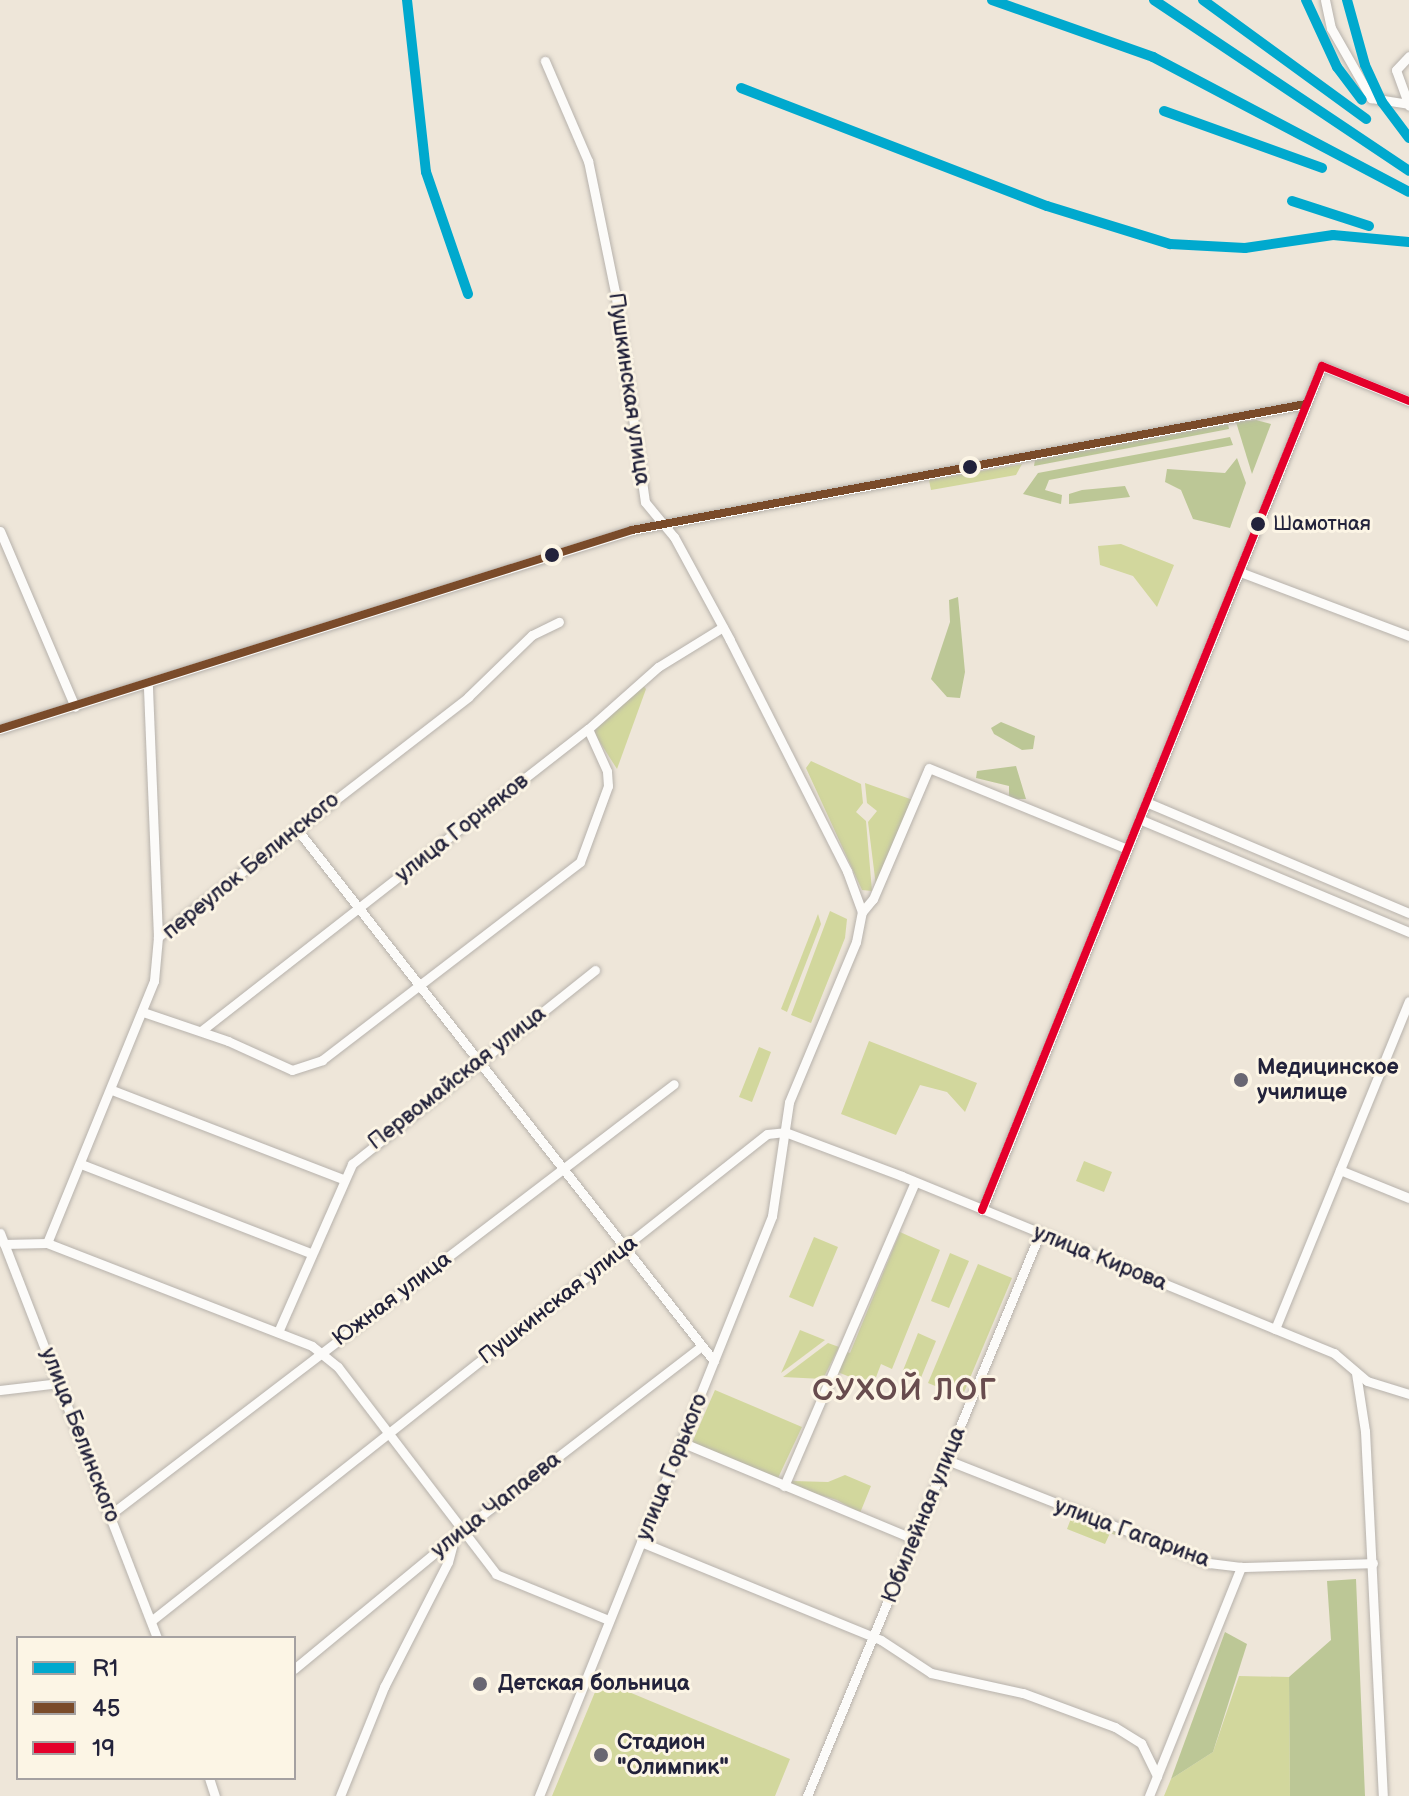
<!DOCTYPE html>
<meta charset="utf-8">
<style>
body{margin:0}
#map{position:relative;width:1409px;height:1796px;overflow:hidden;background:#eee6d9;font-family:"Balsamiq Sans",sans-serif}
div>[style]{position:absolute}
.green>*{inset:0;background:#d2d79d}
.forest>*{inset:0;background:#bcc796}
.roads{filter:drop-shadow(0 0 2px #b7b2ac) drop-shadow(0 0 2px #b7b2ac)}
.minor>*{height:9px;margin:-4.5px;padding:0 4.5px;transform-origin:4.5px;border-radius:4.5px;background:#fcfbf9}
.bus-1>*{height:8px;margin:-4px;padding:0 4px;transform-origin:4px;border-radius:4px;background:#7a4b2a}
.bus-2>*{height:8px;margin:-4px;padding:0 4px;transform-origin:4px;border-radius:4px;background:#e4002b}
.rail-1>*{height:10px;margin:-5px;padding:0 5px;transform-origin:5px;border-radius:5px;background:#00a9ce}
.dots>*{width:22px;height:22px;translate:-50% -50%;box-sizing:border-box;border:4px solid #fcf5e5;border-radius:50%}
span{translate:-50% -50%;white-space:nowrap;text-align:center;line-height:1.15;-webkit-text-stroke:6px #fcf5e5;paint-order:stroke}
.bus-label{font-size:20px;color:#22223b}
.left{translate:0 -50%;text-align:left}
.street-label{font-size:22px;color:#22223b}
.poi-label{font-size:22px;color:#22223b;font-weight:700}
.district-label{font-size:30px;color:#684c4e;font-weight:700;letter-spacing:2px}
.legend{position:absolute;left:16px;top:1636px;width:280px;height:144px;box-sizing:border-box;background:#fcf5e5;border:2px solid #a5a1a1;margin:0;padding:10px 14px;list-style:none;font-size:24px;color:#22223b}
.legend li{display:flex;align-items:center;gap:16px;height:40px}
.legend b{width:40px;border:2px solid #a5a1a1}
</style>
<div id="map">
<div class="green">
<i style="clip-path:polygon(1022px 464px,1016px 475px,931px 490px,929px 480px)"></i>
<i style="clip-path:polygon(1121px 544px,1174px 565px,1157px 607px,1133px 576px,1100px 565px,1098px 546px)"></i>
<i style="clip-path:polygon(642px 684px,646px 689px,617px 769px,594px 733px,597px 724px)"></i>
<i style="clip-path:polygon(811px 761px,861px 784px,863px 803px,856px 812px,866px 821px,872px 891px,862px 890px,806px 768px)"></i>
<i style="clip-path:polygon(865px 783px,913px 800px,876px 886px,868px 822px,877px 811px,867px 803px)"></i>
<i style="clip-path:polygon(830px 911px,847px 919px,845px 938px,811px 1023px,791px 1015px)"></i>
<i style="clip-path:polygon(818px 914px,821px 924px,787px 1012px,781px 1009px)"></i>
<i style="clip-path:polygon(869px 1041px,977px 1083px,965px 1112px,947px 1092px,920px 1085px,896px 1135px,841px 1114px)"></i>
<i style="clip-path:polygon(759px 1047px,771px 1052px,752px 1102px,739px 1097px)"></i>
<i style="clip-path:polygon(1084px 1161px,1112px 1172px,1104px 1192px,1076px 1181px)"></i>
<i style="clip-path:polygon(900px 1232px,940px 1250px,892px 1369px,881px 1364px,875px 1380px,855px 1379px,835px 1371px,844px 1351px,850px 1353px)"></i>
<i style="clip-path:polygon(814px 1237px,838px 1247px,813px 1307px,789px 1297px)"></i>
<i style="clip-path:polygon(950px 1253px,969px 1261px,949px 1308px,931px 1301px)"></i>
<i style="clip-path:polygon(978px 1264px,1012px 1278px,962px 1397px,928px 1383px)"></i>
<i style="clip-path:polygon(800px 1330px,825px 1340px,781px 1373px)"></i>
<i style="clip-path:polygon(918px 1333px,936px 1341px,920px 1380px,902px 1373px)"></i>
<i style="clip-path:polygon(828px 1343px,839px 1347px,823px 1379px,783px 1377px)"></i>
<i style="clip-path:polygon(715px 1390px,802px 1427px,778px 1478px,691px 1445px)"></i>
<i style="clip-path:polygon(845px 1475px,871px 1486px,860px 1513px,837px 1500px,790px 1486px,792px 1481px,828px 1482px)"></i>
<i style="clip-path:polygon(1073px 1513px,1122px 1534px,1121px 1537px,1110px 1533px,1105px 1544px,1067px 1529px)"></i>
<i style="clip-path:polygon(1239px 1676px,1289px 1677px,1290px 1796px,1164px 1796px,1171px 1779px,1213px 1752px)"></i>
<i style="clip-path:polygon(600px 1680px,790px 1759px,775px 1796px,552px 1796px)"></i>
</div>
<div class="forest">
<i style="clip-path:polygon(1256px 420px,1271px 424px,1252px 474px,1236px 422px)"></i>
<i style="clip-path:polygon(1228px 424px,1229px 429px,1034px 466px,1035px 460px)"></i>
<i style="clip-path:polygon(1230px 437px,1233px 445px,1049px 480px,1045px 490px,1062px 495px,1061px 504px,1023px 494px,1038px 473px)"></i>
<i style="clip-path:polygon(1237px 458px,1246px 483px,1230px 528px,1193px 519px,1181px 490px,1165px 482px,1167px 469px,1225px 473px)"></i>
<i style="clip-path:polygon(1125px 486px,1130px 497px,1069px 504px,1069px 494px,1082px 490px)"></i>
<i style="clip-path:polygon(958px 597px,965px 672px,960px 698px,947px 697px,931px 679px,950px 622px,949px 600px)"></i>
<i style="clip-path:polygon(1001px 722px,1035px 736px,1033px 749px,1022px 750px,994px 734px,991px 728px)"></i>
<i style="clip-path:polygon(1016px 766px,1026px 799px,1009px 799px,1009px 786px,976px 778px,977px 771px)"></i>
<i style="clip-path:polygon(1356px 1579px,1365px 1796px,1290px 1796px,1289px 1677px,1331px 1640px,1327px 1581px)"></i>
<i style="clip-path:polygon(1225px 1632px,1247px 1644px,1213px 1752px,1171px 1779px)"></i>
</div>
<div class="roads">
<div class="minor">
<i style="left:1325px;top:0;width:29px;rotate:78deg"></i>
<i style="left:1331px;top:28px;width:81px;rotate:60.3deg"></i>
<i style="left:1371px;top:98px;width:36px;rotate:9deg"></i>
<i style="left:1409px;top:56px;width:19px;rotate:133deg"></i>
<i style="left:1396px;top:70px;width:38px;rotate:70deg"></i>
<i style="left:0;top:531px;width:191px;rotate:66.9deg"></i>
<i style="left:1240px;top:572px;width:181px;rotate:20.7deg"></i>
<i style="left:0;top:729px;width:663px;rotate:-17.48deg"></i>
<i style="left:632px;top:530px;width:686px;rotate:-10.59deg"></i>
<i style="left:1146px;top:802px;width:285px;rotate:22.9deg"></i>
<i style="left:1139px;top:819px;width:293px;rotate:22.7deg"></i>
<i style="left:296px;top:828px;width:677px;rotate:51.9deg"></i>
<i style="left:862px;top:912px;width:17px;rotate:-50deg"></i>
<i style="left:873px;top:899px;width:142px;rotate:-66.9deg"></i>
<i style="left:929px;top:768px;width:214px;rotate:22.2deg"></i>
<i style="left:158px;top:937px;width:392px;rotate:-37.7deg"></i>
<i style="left:468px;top:697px;width:89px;rotate:-44.1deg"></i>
<i style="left:532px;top:635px;width:30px;rotate:-26deg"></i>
<i style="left:143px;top:1012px;width:90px;rotate:18.8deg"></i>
<i style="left:228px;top:1041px;width:70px;rotate:24.4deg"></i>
<i style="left:292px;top:1070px;width:32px;rotate:-18deg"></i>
<i style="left:322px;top:1060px;width:325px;rotate:-37.5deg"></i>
<i style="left:580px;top:862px;width:81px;rotate:-69.8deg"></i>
<i style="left:608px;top:786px;width:15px;rotate:-94deg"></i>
<i style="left:607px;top:771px;width:46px;rotate:-114.3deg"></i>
<i style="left:201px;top:1031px;width:491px;rotate:-38deg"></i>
<i style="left:588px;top:729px;width:94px;rotate:-41.5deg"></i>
<i style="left:658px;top:667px;width:76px;rotate:-31.6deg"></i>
<i style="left:112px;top:1090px;width:248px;rotate:21.1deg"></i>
<i style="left:81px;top:1164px;width:246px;rotate:21.2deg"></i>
<i style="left:1340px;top:1170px;width:74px;rotate:22.1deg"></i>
<i style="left:982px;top:1210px;width:910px;rotate:-68.06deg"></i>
<i style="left:1322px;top:366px;width:94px;rotate:21.9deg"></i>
<i style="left:0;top:1233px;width:434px;rotate:68.8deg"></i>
<i style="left:47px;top:1243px;width:283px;rotate:-67.8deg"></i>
<i style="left:154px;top:981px;width:44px;rotate:-84.8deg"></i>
<i style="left:158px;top:937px;width:253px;rotate:-92.3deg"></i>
<i style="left:4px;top:1244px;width:43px;rotate:-1.3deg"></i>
<i style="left:47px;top:1243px;width:284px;rotate:21.2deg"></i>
<i style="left:312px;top:1346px;width:33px;rotate:39deg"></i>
<i style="left:338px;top:1367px;width:260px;rotate:52.6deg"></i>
<i style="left:496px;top:1574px;width:122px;rotate:22.2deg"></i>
<i style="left:1275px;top:1329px;width:354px;rotate:-67.8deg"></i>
<i style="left:278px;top:1332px;width:184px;rotate:-66.2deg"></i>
<i style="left:352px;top:1164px;width:311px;rotate:-38.6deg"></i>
<i style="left:1356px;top:1373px;width:59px;rotate:81.2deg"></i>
<i style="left:1365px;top:1431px;width:365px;rotate:87.2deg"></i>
<i style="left:0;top:1390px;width:60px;rotate:-6.7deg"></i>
<i style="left:681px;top:1442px;width:252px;rotate:22.6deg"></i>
<i style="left:947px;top:1460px;width:282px;rotate:21.5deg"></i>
<i style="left:1209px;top:1563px;width:32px;rotate:7deg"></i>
<i style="left:1241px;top:1567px;width:132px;rotate:-1.7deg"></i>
<i style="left:784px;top:1486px;width:331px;rotate:-66.7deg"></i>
<i style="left:111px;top:1514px;width:708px;rotate:-37.37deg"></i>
<i style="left:641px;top:1542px;width:259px;rotate:22.2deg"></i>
<i style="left:881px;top:1640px;width:60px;rotate:33.4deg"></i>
<i style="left:931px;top:1673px;width:94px;rotate:12.3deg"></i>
<i style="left:1023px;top:1693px;width:98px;rotate:20.3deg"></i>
<i style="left:1115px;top:1727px;width:31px;rotate:32deg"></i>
<i style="left:1141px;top:1743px;width:37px;rotate:64deg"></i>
<i style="left:151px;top:1621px;width:785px;rotate:-38.33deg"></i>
<i style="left:767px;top:1134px;width:18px;rotate:-6deg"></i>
<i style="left:785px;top:1132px;width:125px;rotate:20.6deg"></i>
<i style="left:902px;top:1176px;width:467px;rotate:22.3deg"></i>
<i style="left:1334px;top:1353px;width:43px;rotate:40.3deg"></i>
<i style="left:1367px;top:1381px;width:44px;rotate:17.2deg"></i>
<i style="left:294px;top:1669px;width:220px;rotate:-39.5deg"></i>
<i style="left:464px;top:1529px;width:300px;rotate:-37.6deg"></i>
<i style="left:209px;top:1778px;width:19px;rotate:72deg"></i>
<i style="left:340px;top:1796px;width:118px;rotate:-68deg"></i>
<i style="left:384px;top:1687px;width:140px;rotate:-62.9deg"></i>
<i style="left:448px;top:1562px;width:27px;rotate:-75deg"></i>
<i style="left:539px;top:1796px;width:625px;rotate:-68.11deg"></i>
<i style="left:772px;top:1216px;width:115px;rotate:-81.5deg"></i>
<i style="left:789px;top:1102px;width:173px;rotate:-67.3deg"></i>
<i style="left:856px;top:942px;width:31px;rotate:-79deg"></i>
<i style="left:862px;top:912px;width:44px;rotate:-110.1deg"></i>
<i style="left:847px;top:871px;width:259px;rotate:-116.9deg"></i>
<i style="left:730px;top:640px;width:117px;rotate:-118.5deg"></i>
<i style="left:674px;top:537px;width:45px;rotate:-129.6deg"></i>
<i style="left:645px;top:502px;width:212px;rotate:-98.1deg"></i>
<i style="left:615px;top:292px;width:134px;rotate:-101.6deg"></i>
<i style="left:588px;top:161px;width:109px;rotate:-113.3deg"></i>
<i style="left:807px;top:1796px;width:609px;rotate:-67.52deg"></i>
<i style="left:1149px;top:1796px;width:247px;rotate:-68.1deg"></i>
</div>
</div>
<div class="bus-1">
<i style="left:0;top:729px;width:663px;rotate:-17.48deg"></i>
<i style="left:632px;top:530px;width:686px;rotate:-10.59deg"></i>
</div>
<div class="bus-2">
<i style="left:982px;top:1210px;width:910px;rotate:-68.06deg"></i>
<i style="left:1322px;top:366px;width:94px;rotate:21.9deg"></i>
</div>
<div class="rail-1">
<i style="left:407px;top:0;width:173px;rotate:83.7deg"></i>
<i style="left:426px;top:172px;width:129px;rotate:71deg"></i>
<i style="left:992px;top:0;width:171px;rotate:19.5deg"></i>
<i style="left:1153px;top:57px;width:289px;rotate:27.8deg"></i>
<i style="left:1154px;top:0;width:307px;rotate:33.8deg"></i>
<i style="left:1203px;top:0;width:202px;rotate:36.1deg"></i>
<i style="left:1306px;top:0;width:74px;rotate:65.2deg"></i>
<i style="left:1337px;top:67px;width:41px;rotate:52.9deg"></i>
<i style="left:1347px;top:0;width:67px;rotate:74.5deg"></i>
<i style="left:1365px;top:65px;width:41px;rotate:65.3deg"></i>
<i style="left:1382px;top:102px;width:45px;rotate:53.1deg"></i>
<i style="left:741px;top:88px;width:328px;rotate:21.1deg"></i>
<i style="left:1047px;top:206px;width:129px;rotate:17.2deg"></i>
<i style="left:1170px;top:244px;width:75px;rotate:3.1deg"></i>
<i style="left:1245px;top:248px;width:89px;rotate:-8.4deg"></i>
<i style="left:1333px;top:235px;width:76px;rotate:5.3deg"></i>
<i style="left:1164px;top:111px;width:168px;rotate:19.8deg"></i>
<i style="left:1292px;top:201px;width:81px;rotate:18deg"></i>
</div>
<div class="dots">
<i style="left:970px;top:467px;background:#22223b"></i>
<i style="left:1258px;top:524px;background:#22223b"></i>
<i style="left:552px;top:555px;background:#22223b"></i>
<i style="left:1241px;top:1080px;background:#696772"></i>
<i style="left:480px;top:1684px;background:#696772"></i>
<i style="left:601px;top:1755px;background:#696772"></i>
</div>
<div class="bus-label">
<span class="left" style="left:1273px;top:524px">Шамотная</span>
</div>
<div class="street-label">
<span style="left:629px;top:389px;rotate:82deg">Пушкинская улица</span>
<span style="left:462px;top:828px;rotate:-38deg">улица Горняков</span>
<span style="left:251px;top:866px;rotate:-39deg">переулок Белинского</span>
<span style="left:457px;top:1078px;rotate:-38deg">Первомайская улица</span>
<span style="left:1100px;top:1258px;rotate:22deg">улица Кирова</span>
<span style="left:392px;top:1299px;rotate:-37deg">Южная улица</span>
<span style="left:558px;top:1300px;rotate:-38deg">Пушкинская улица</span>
<span style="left:80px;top:1435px;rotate:69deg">улица Белинского</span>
<span style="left:672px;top:1467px;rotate:-68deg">улица Горького</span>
<span style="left:496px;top:1505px;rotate:-38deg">улица Чапаева</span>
<span style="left:924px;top:1515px;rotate:-68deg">Юбилейная улица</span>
<span style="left:1132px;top:1533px;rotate:20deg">улица Гагарина</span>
</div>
<div class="poi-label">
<span class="left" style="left:1257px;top:1080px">Медицинское<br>училище</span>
<span class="left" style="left:498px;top:1684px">Детская больница</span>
<span class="left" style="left:617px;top:1755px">Стадион<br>"Олимпик"</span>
</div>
<div class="district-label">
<span style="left:905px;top:1391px">СУХОЙ ЛОГ</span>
</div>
<ul class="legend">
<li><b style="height:10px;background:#00a9ce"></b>R1</li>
<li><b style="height:10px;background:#7a4b2a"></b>45</li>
<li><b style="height:10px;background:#e4002b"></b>19</li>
</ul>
</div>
